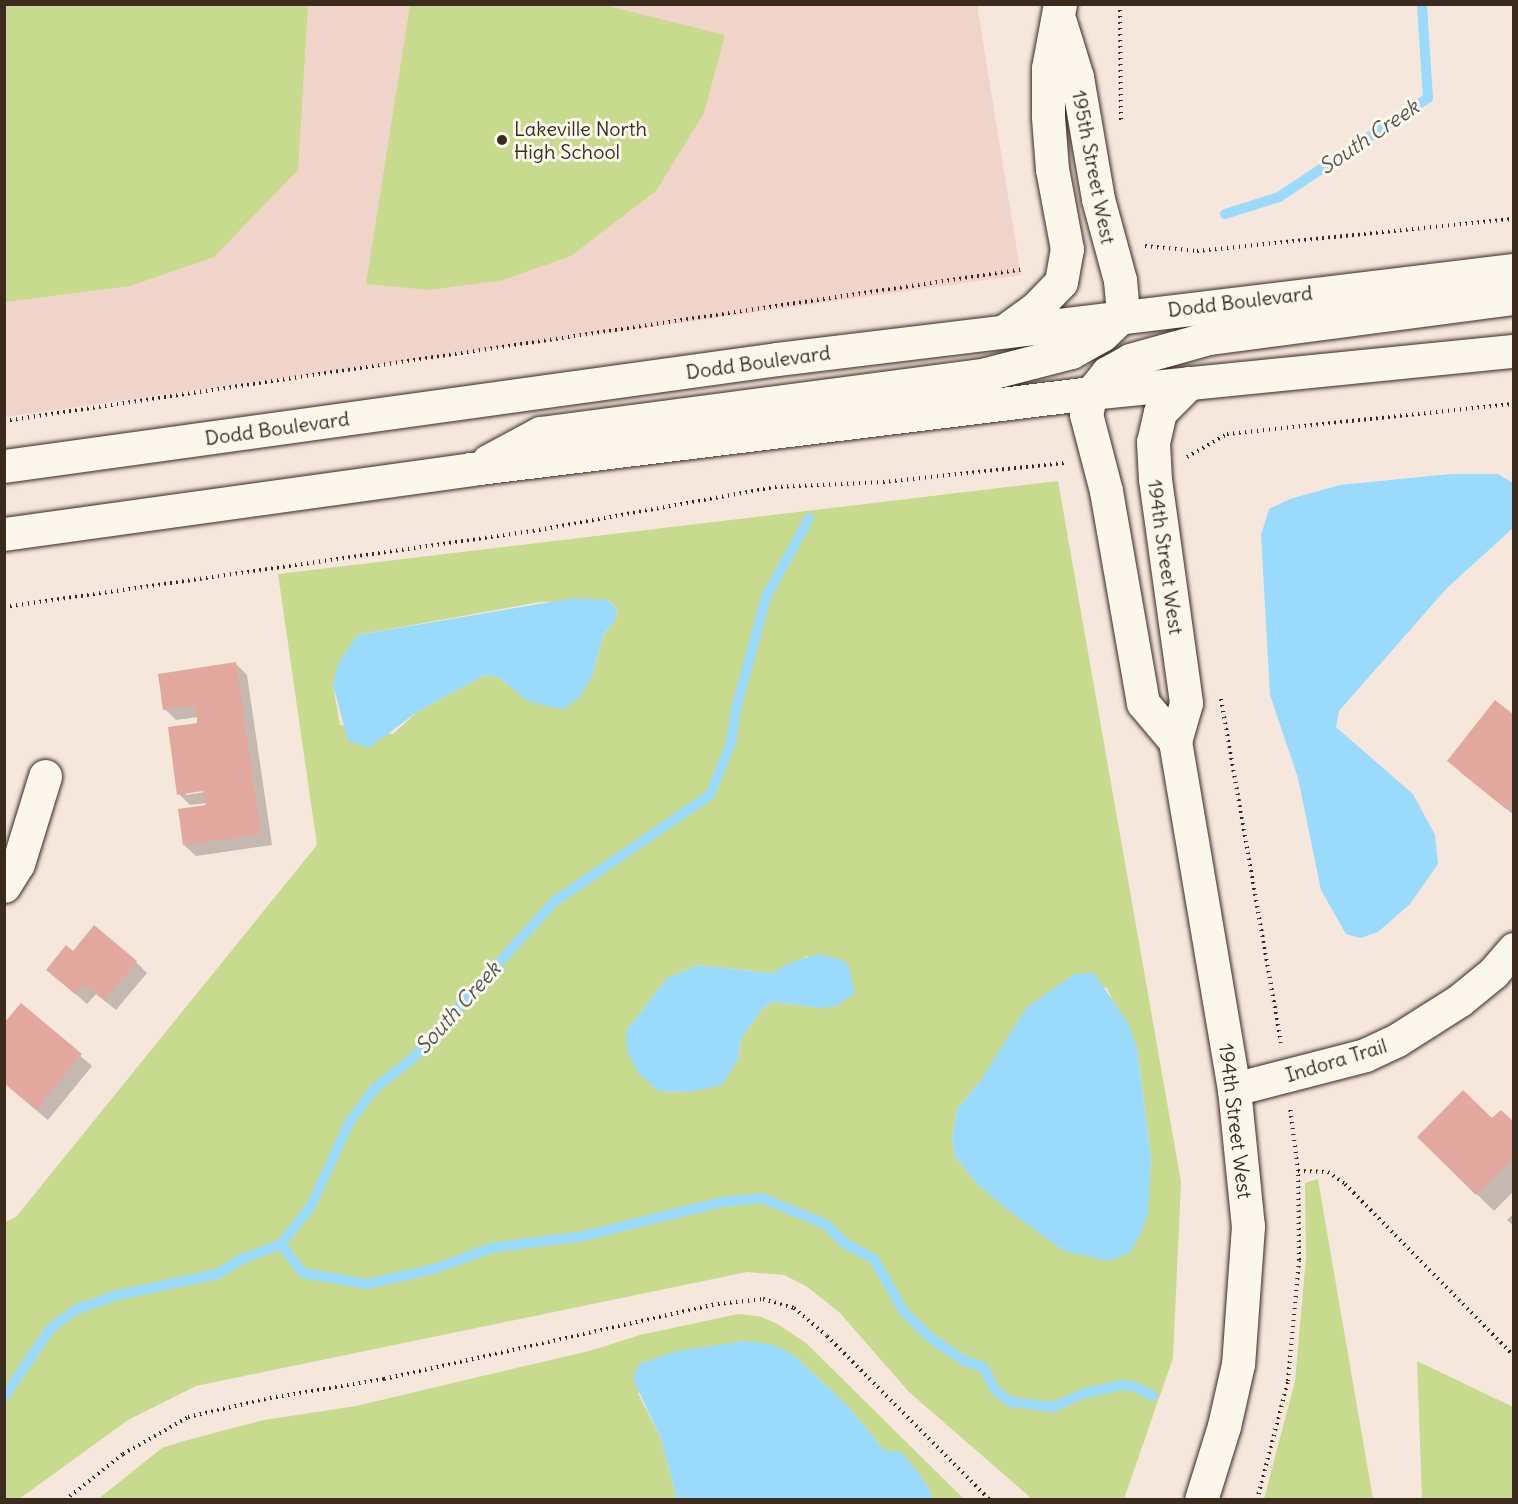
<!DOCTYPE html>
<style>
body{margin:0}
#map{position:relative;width:1518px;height:1504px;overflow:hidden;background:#f6e7dc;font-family:Delius,sans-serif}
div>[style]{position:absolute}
.built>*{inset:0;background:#f0d4c9}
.green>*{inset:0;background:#c8da8e}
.water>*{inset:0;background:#9adafc}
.shadow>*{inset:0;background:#0003}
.stream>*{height:10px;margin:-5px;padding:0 5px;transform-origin:5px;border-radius:5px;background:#9adafc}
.building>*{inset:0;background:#e2a89e}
.path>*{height:4px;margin-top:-2px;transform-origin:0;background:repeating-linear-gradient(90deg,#3b2a1e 0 1.5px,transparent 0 6px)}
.roads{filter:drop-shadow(0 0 2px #3b2a1e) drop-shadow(0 0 2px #3b2a1e)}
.minor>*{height:33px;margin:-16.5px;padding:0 16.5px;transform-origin:16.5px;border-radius:16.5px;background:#fbf7ec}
.major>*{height:33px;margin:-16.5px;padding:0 16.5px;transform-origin:16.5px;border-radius:16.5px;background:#fbf7ec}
.dots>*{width:16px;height:16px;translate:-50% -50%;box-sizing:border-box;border:3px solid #fbf7ec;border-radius:50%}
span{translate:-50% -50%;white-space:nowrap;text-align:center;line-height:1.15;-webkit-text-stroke:6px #fbf7ec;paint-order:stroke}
.poi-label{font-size:20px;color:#3b2a1e}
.left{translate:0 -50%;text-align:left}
.street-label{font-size:20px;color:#3b2a1e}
.water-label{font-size:21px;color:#535656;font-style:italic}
.frame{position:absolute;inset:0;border:6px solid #3b2a1e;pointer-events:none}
</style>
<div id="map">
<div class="built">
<i style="clip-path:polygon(4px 5px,977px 5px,1021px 275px,5px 417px)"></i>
</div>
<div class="green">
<i style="clip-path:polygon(4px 5px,308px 5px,298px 170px,214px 257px,130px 286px,5px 302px)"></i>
<i style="clip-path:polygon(410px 5px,604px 5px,725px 35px,704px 113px,656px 191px,571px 256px,503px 280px,430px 290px,366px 284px)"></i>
<i style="clip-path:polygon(evenodd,1058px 481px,1181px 1182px,1173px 1358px,1124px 1499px,1032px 1499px,909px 1392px,840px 1313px,806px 1286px,784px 1275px,747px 1272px,196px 1386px,128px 1420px,19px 1499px,5px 1500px,5px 1222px,16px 1217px,317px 845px,278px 574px,1058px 481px,608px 600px,617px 609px,616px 619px,603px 636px,592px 677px,509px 686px,500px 678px,485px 675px,417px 712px,393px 734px,340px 725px,333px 685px,357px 635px,540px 602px,608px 600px,1058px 481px,808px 956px,821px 1008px,773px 1002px,762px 1009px,741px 1039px,738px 1059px,705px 1088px,689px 1092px,658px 1091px,626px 1031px,667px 978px,698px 965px,772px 973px,808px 956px,1058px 481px,1106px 987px,1137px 1047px,1151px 1158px,1149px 1186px,1064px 1251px,978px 1185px,955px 1156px,952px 1140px,957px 1109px,981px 1080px,1106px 987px)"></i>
<i style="clip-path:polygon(1318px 1179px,1322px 1203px,1373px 1499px,1264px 1499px,1295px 1381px,1306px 1257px,1305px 1183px)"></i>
<i style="clip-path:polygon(738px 1314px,758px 1316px,776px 1323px,806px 1343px,964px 1499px,934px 1499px,922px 1477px,884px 1450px,844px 1402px,792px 1354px,745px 1341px,713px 1347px,638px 1393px,661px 1439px,677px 1499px,97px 1500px,162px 1448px,184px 1441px,264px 1420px,356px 1406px,593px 1350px,640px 1335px)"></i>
<i style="clip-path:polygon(1417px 1361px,1513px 1407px,1513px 1499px,1422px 1499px)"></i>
</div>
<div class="water">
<i style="clip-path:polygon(1451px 474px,1498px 474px,1513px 483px,1513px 528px,1446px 589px,1339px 711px,1336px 727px,1413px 794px,1435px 835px,1438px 864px,1410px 904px,1378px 932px,1361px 938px,1346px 934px,1321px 890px,1298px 778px,1270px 695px,1261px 535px,1269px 509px,1290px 499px,1340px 485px)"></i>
<i style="clip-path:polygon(574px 598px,608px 600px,617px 609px,616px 619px,603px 636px,592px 677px,578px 699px,563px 710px,527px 701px,500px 678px,485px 675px,417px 712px,369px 748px,348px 741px,333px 685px,338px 664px,357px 635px)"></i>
<i style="clip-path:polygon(819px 954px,842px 960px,848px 965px,855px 993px,837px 1006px,821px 1008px,773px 1002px,762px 1009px,741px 1039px,738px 1059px,722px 1085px,690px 1092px,658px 1091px,638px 1073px,627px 1051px,626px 1031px,667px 978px,698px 965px,772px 973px,791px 962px)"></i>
<i style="clip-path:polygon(1094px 973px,1128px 1023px,1137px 1047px,1151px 1158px,1148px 1214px,1140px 1235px,1130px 1253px,1109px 1261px,1064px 1251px,1010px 1212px,978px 1185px,955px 1156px,952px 1140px,957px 1109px,981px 1080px,1026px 1008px,1074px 974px)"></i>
<i style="clip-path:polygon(745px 1341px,774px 1345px,792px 1354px,844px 1402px,884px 1450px,901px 1452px,922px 1477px,934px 1499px,677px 1499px,661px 1439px,633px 1379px,639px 1364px,676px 1351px)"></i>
</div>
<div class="shadow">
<i style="clip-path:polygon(evenodd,236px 664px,247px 675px,272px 845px,196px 856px,184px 845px,207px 803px,190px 805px,179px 794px,198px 717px,176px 720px,165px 709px,236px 664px,210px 788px,211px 791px,186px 795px,186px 792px,210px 788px)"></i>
<i style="clip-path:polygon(1514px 717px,1514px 815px,1460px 772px)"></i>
<i style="clip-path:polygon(136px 962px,147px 973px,116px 1010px,96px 994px,87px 1004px,48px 970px)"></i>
<i style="clip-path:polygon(21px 1005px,92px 1066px,48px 1120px,4px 1083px)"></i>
<i style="clip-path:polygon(1492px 1120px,1514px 1124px,1514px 1191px,1494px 1211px,1419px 1137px)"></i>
<i style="clip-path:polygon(1514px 1213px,1514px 1226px,1507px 1220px)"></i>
</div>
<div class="stream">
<i style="left:1225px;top:214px;width:57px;rotate:-17.5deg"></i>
<i style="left:1279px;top:197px;width:179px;rotate:-33.6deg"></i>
<i style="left:1428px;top:98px;width:94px;rotate:-93.7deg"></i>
<i style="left:281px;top:1244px;width:36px;rotate:53deg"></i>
<i style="left:303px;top:1273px;width:65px;rotate:9.8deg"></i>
<i style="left:367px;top:1284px;width:69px;rotate:-12.6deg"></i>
<i style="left:434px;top:1269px;width:61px;rotate:-20.2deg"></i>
<i style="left:491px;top:1248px;width:93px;rotate:-7.4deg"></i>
<i style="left:583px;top:1236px;width:143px;rotate:-13.7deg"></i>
<i style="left:722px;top:1202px;width:40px;rotate:-5.7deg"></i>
<i style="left:762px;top:1198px;width:70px;rotate:22.6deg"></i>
<i style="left:827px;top:1225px;width:25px;rotate:47deg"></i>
<i style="left:844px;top:1243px;width:34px;rotate:28deg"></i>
<i style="left:874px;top:1259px;width:61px;rotate:60.5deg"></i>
<i style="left:904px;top:1312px;width:39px;rotate:44deg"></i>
<i style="left:932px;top:1339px;width:40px;rotate:34deg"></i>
<i style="left:965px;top:1361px;width:19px;rotate:18deg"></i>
<i style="left:983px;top:1367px;width:26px;rotate:62deg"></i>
<i style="left:995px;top:1390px;width:20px;rotate:37deg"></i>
<i style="left:1011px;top:1402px;width:42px;rotate:6.8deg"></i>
<i style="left:1053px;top:1407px;width:32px;rotate:-24deg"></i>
<i style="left:1082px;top:1394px;width:41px;rotate:-12.7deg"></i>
<i style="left:1122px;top:1385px;width:14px;rotate:8deg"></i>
<i style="left:1136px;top:1387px;width:19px;rotate:28deg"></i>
<i style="left:4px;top:1397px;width:82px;rotate:-55.9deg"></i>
<i style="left:50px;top:1329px;width:31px;rotate:-37deg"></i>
<i style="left:75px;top:1310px;width:41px;rotate:-19.7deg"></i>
<i style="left:114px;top:1296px;width:105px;rotate:-12.1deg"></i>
<i style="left:217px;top:1274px;width:27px;rotate:-31deg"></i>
<i style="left:240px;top:1260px;width:44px;rotate:-21.3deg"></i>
<i style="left:281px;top:1244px;width:48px;rotate:-51.7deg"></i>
<i style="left:311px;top:1206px;width:94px;rotate:-65.4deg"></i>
<i style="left:350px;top:1121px;width:41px;rotate:-52.9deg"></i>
<i style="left:375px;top:1088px;width:47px;rotate:-38.1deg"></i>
<i style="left:412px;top:1059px;width:213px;rotate:-47.9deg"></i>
<i style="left:555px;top:901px;width:188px;rotate:-34.4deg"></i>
<i style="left:710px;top:795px;width:56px;rotate:-68deg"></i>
<i style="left:731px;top:743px;width:34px;rotate:-82deg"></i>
<i style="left:736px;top:709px;width:116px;rotate:-75deg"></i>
<i style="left:766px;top:597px;width:90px;rotate:-61.4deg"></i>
</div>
<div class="building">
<i style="clip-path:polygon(236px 662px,261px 834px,183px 845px,178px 809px,206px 805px,203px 791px,177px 795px,168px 727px,198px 723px,195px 705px,163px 710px,158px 674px)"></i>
<i style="clip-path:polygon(1495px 700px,1514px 715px,1514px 800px,1506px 809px,1447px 761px)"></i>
<i style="clip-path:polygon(94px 925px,137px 961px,104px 1000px,84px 984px,75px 994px,46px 970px,66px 945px,73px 951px)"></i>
<i style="clip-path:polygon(21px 1003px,82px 1054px,36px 1110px,4px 1083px,4px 1023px)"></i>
<i style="clip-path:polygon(1463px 1090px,1492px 1118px,1501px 1110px,1514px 1122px,1514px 1157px,1476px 1195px,1417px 1137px)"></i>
</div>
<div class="path">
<i style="left:1120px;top:4px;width:118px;rotate:89.5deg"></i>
<i style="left:1145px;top:246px;width:52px;rotate:5.5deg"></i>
<i style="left:1197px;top:251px;width:319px;rotate:-5.8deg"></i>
<i style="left:4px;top:421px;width:1032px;rotate:-8.47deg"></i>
<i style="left:1187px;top:457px;width:46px;rotate:-29.9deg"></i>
<i style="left:1227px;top:434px;width:289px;rotate:-6deg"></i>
<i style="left:4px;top:607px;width:534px;rotate:-8.18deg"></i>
<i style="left:533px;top:531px;width:246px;rotate:-10.3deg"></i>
<i style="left:775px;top:487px;width:108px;rotate:-2.7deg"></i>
<i style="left:883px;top:482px;width:182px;rotate:-6deg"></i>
<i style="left:1221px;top:699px;width:349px;rotate:80.1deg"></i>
<i style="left:1298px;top:1171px;width:30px;rotate:2deg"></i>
<i style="left:1328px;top:1172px;width:21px;rotate:35deg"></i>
<i style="left:1345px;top:1184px;width:241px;rotate:45.5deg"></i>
<i style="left:65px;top:1500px;width:74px;rotate:-38.4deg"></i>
<i style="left:123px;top:1454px;width:75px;rotate:-29.6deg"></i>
<i style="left:188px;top:1417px;width:84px;rotate:-13deg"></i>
<i style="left:270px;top:1398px;width:116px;rotate:-9.5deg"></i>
<i style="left:384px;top:1379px;width:342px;rotate:-12.7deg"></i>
<i style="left:718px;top:1304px;width:45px;rotate:-6.3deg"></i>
<i style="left:763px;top:1299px;width:32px;rotate:16deg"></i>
<i style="left:794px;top:1308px;width:43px;rotate:40.3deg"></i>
<i style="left:827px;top:1336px;width:231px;rotate:45.2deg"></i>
<i style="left:1257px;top:1500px;width:123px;rotate:-75.4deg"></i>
<i style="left:1288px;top:1381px;width:121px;rotate:-84.8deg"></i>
<i style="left:1299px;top:1260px;width:89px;rotate:-90.6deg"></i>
<i style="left:1298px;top:1171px;width:64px;rotate:-97.1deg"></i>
</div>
<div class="roads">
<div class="minor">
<i style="left:1060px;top:22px;width:58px;rotate:72.8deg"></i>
<i style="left:1077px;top:77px;width:124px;rotate:80.2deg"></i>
<i style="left:1098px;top:199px;width:84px;rotate:74.8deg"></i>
<i style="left:1120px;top:280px;width:35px;rotate:85deg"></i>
<i style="left:1007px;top:329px;width:34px;rotate:-36deg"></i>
<i style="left:1035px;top:309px;width:37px;rotate:-46deg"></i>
<i style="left:1061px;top:282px;width:34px;rotate:-80deg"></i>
<i style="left:1067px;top:249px;width:81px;rotate:-100.6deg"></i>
<i style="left:1052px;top:169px;width:52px;rotate:-94.4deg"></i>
<i style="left:1048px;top:117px;width:49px;rotate:-90deg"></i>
<i style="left:1048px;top:68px;width:65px;rotate:-79.4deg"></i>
<i style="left:1189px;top:383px;width:41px;rotate:135deg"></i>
<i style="left:1160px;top:412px;width:31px;rotate:103deg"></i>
<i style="left:1153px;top:442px;width:37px;rotate:87deg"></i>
<i style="left:1155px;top:479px;width:226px;rotate:82.1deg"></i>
<i style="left:1186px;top:703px;width:40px;rotate:106deg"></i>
<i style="left:1175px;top:741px;width:353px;rotate:80.4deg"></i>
<i style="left:1234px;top:1089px;width:138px;rotate:84.2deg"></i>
<i style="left:1248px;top:1226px;width:138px;rotate:94.1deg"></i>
<i style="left:1238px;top:1364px;width:64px;rotate:102.7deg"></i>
<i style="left:1224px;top:1426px;width:77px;rotate:107.3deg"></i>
<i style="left:1091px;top:393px;width:22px;rotate:103deg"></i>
<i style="left:1086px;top:414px;width:80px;rotate:75.4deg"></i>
<i style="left:1106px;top:491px;width:215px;rotate:80.1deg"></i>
<i style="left:1143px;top:703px;width:50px;rotate:49.9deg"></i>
<i style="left:4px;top:886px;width:26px;rotate:-58deg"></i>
<i style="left:18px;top:864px;width:92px;rotate:-72.9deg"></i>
<i style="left:1234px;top:1089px;width:135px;rotate:-14.5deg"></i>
<i style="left:1365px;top:1055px;width:35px;rotate:-25deg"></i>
<i style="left:1397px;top:1040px;width:75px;rotate:-32.4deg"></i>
<i style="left:1460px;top:1000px;width:43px;rotate:-39.3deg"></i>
<i style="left:1493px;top:973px;width:32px;rotate:-49deg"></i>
</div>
<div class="major">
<i style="left:1091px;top:393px;width:26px;rotate:-51deg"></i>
<i style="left:1107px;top:373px;width:26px;rotate:-29deg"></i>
<i style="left:1130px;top:360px;width:82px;rotate:-15.6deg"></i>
<i style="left:1209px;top:338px;width:308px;rotate:-7.5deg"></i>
<i style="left:488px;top:461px;width:59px;rotate:-28.3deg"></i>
<i style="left:540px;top:433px;width:450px;rotate:-7.5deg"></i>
<i style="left:986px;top:374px;width:88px;rotate:-14.5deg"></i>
<i style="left:1071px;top:352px;width:35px;rotate:-29deg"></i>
<i style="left:1102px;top:335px;width:29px;rotate:-44deg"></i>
<i style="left:4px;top:466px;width:780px;rotate:-7.88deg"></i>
<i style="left:777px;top:359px;width:742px;rotate:-6.89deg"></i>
<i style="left:4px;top:534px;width:472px;rotate:-7.9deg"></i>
<i style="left:471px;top:469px;width:625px;rotate:-6.99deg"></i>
<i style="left:1091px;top:393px;width:425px;rotate:-5.7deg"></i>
</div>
</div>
<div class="dots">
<i style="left:502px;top:140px;background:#3b2a1e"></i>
</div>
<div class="poi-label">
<span class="left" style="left:514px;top:140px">Lakeville North<br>High School</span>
</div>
<div class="street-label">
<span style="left:1094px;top:167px;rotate:79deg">195th Street West</span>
<span style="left:1240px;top:301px;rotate:-7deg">Dodd Boulevard</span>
<span style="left:758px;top:362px;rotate:-8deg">Dodd Boulevard</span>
<span style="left:277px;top:428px;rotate:-8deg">Dodd Boulevard</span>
<span style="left:1166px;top:557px;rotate:82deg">194th Street West</span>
<span style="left:1336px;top:1060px;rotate:-17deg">Indora Trail</span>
<span style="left:1236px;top:1121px;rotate:83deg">194th Street West</span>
</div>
<div class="water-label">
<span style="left:1369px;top:137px;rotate:-34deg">South Creek</span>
<span style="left:458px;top:1008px;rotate:-48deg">South Creek</span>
</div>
<div class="frame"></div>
</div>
